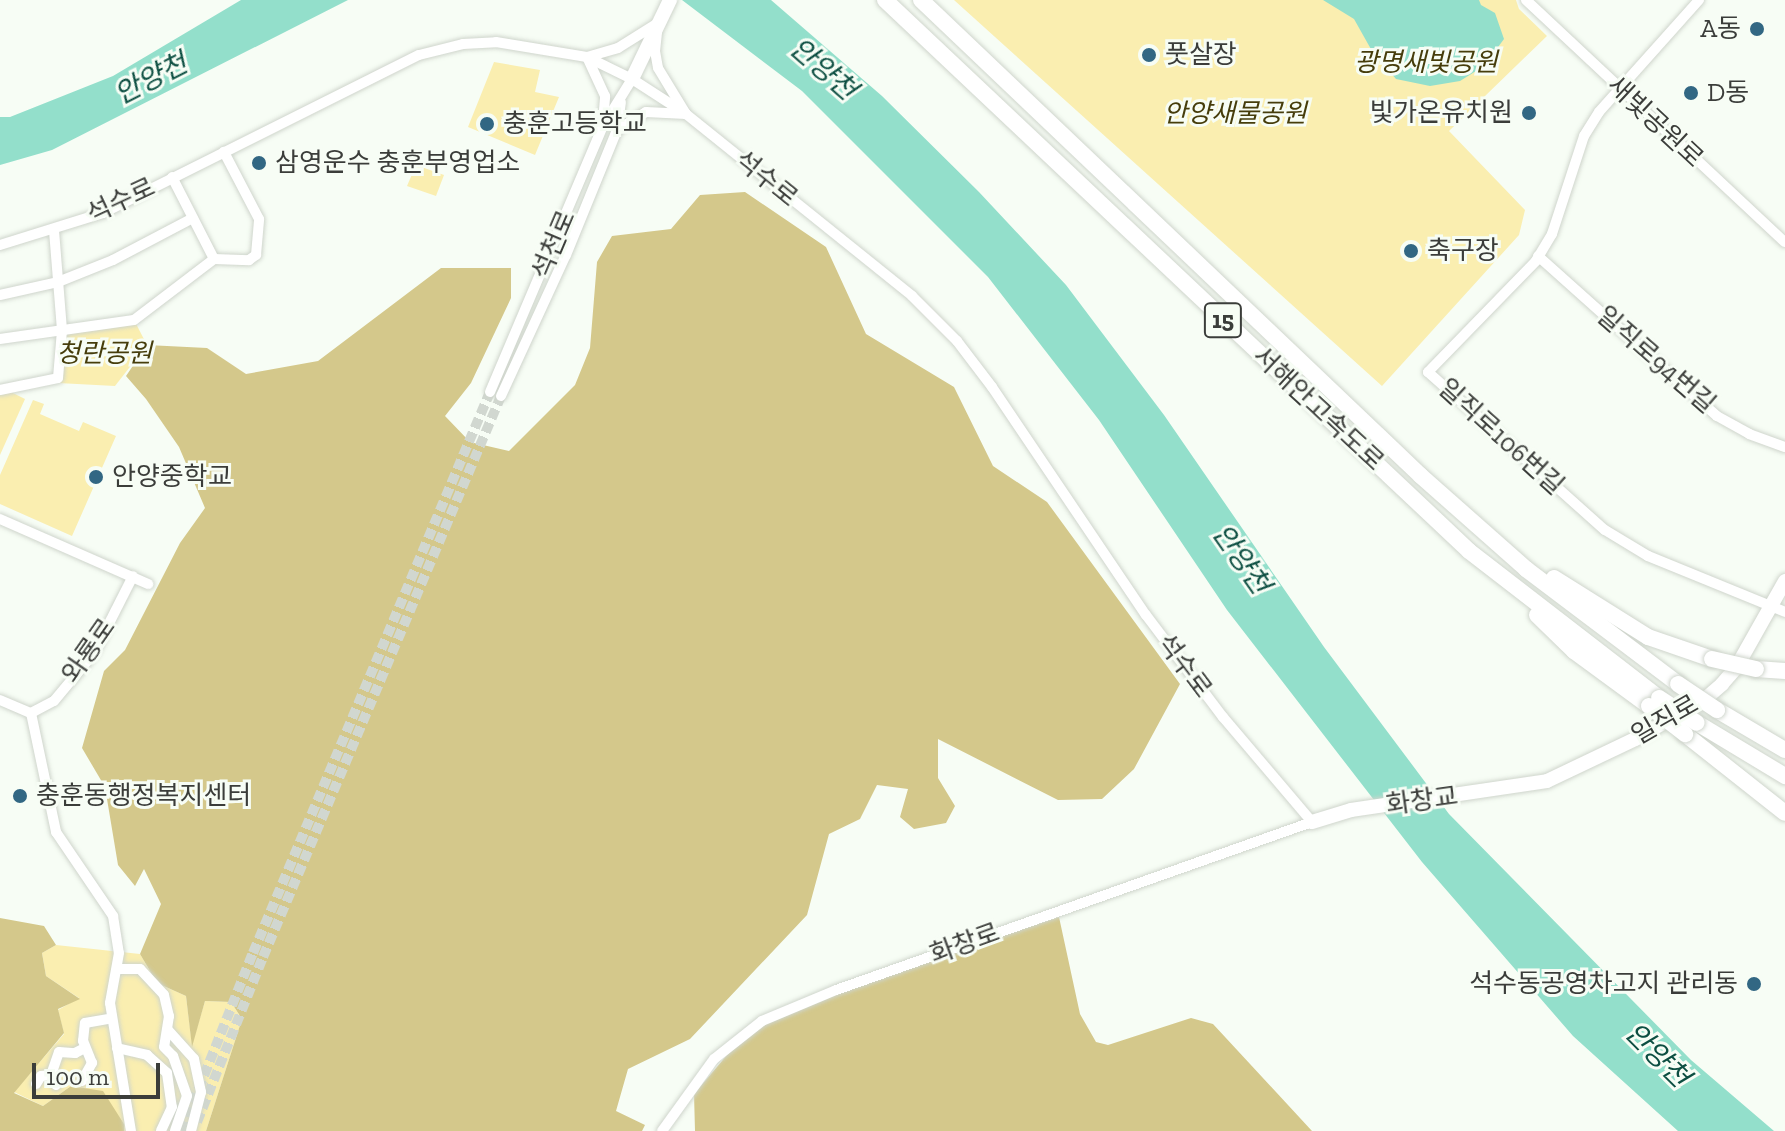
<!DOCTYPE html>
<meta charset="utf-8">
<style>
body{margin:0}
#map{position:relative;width:1785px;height:1131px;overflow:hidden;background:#f7fdf5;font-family:"Zilla Slab","Noto Sans KR",serif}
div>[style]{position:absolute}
.green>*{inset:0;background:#faeeb0}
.forest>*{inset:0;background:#d4c88b}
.water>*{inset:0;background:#93dfcb}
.minor-tunnel>*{height:10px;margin-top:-5px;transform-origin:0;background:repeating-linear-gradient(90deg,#d1d7d0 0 10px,transparent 0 15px)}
.roads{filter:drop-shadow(0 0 2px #cfd5cc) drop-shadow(0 0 2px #cfd5cc)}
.minor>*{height:10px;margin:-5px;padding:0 5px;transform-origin:5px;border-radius:5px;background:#fff}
.major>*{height:14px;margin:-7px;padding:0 7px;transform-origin:7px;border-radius:7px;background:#fff}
.highway>*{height:16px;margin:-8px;padding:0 8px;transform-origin:8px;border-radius:8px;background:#fff}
.bridges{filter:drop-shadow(0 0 2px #cfd5cc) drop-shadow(0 0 2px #cfd5cc)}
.highway-bridge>*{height:16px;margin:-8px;padding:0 8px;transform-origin:8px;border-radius:8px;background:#fff}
.dots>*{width:22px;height:22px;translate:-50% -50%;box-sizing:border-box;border:4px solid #f7fdf5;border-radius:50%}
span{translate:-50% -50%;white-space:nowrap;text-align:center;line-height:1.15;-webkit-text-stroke:6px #f7fdf5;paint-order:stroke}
.shield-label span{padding:2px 6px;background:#f7fdf5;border:2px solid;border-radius:6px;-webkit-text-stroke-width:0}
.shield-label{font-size:24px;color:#3b3d3a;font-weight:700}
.poi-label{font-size:26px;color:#3b3d3a}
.right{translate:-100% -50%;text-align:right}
.left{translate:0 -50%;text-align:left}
.park-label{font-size:26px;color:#463d0b;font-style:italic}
.street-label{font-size:26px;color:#3b3d3a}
.water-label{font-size:28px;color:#0d4f42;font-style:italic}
.scale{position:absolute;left:32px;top:1063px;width:128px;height:36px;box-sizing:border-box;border:4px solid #3b3d3a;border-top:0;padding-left:10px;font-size:24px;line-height:28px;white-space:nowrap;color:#3b3d3a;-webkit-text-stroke:6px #f7fdf5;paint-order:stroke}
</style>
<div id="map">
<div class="green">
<i style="clip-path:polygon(954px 0,1516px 0,1519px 9px,1547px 36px,1449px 131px,1525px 210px,1519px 235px,1382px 386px)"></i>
<i style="clip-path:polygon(494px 62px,540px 70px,535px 92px,559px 97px,535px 155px,468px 127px)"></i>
<i style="clip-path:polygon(416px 165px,444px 175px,436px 196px,407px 186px)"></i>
<i style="clip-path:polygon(134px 320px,147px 345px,115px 386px,58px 383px,62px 330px)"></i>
<i style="clip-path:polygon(9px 391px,25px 399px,0 455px,0 392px)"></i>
<i style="clip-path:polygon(33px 400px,44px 404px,40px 414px,79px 431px,83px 422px,116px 436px,72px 536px,0 504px,0 475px)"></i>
<i style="clip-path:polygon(56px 945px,140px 954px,157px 983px,186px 996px,192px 1044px,205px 1001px,231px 1002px,242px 1019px,206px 1131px,124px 1131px,124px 1124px,71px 1086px,43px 1106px,14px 1092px,64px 1034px,58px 1010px,79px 998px,46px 976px,42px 953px)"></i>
</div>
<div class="forest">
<i style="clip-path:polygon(745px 192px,826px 247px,866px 334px,954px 387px,993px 466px,1047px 502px,1180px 684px,1134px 769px,1102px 799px,1058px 800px,938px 739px,938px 778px,955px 806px,946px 823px,914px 829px,900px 817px,908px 789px,877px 785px,860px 819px,829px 834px,807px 915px,690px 1039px,628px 1069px,616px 1111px,645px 1125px,642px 1131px,206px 1131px,242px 1019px,231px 1002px,205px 1001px,192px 1047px,186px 996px,157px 983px,140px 954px,161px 904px,144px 869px,135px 886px,118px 865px,105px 787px,82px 748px,104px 671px,125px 650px,180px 543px,205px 508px,179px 447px,146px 399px,126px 376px,147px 345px,207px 348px,246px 374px,318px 361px,441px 268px,511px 268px,511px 298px,471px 383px,445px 416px,470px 442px,509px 451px,575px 385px,590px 348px,597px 262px,612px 236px,671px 229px,700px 195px)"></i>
<i style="clip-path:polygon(1059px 917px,1080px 1014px,1096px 1042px,1108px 1045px,1191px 1018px,1213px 1024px,1312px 1131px,695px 1131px,694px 1094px,733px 1048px,765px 1024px,823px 996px)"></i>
<i style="clip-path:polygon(0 918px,44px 926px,56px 945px,42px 953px,46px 976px,80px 999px,58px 1009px,64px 1033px,14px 1093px,43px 1106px,71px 1086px,103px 1091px,124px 1124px,124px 1131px,0 1131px)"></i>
</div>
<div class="water">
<i style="clip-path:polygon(241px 0,348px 0,52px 150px,0 165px,0 117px,10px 117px,113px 76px)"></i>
<i style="clip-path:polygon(682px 0,771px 0,882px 96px,979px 192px,1066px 285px,1164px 415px,1324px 647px,1449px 814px,1691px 1060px,1774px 1131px,1678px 1131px,1573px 1036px,1422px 862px,1227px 610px,1099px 420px,988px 277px,802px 91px)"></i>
<i style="clip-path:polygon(1323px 0,1479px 0,1481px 5px,1495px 13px,1504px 39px,1484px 66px,1460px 81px,1430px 86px,1396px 79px,1372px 51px,1354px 19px)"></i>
</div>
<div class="minor-tunnel">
<i style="left:197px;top:1122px;width:178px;rotate:-68.2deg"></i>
<i style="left:263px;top:957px;width:609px;rotate:-67.01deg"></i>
<i style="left:182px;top:1131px;width:192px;rotate:-68.3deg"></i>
<i style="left:253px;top:953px;width:609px;rotate:-67.1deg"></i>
</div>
<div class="roads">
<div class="minor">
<i style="left:1526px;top:0;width:354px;rotate:43.1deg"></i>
<i style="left:1699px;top:0;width:150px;rotate:131.8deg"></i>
<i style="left:1599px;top:112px;width:28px;rotate:122deg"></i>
<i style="left:1584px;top:136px;width:103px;rotate:108.1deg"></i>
<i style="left:1552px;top:234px;width:31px;rotate:121deg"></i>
<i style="left:1536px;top:261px;width:155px;rotate:134.2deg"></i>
<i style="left:1428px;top:372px;width:237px;rotate:41.8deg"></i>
<i style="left:1605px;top:530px;width:50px;rotate:31.2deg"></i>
<i style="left:1648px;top:556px;width:148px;rotate:22.2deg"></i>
<i style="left:603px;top:121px;width:25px;rotate:-85deg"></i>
<i style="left:605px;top:96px;width:43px;rotate:-114.8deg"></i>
<i style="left:587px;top:57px;width:32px;rotate:-16deg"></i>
<i style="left:618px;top:48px;width:47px;rotate:-32deg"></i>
<i style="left:658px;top:23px;width:28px;rotate:96deg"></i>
<i style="left:655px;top:51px;width:17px;rotate:80deg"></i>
<i style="left:658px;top:68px;width:54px;rotate:58.7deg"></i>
<i style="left:686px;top:114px;width:40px;rotate:-177.1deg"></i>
<i style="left:646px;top:112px;width:34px;rotate:148deg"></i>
<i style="left:0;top:245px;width:108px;rotate:-17.3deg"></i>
<i style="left:103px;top:213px;width:353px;rotate:-26.6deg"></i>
<i style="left:419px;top:55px;width:45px;rotate:-14deg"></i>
<i style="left:463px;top:44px;width:33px;rotate:-3deg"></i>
<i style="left:496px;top:42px;width:92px;rotate:9.4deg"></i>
<i style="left:587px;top:57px;width:50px;rotate:26.1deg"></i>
<i style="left:632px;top:79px;width:64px;rotate:32.9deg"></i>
<i style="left:686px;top:114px;width:290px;rotate:38.8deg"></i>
<i style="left:912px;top:296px;width:64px;rotate:45deg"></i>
<i style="left:957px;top:341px;width:58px;rotate:52.7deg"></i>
<i style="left:992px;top:387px;width:275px;rotate:56deg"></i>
<i style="left:1146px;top:615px;width:128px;rotate:53deg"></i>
<i style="left:1223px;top:717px;width:138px;rotate:49.7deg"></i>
<i style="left:1312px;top:822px;width:505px;rotate:160.56deg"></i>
<i style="left:836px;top:990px;width:80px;rotate:157.3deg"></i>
<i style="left:762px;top:1021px;width:61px;rotate:141.6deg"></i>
<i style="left:714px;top:1059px;width:89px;rotate:125.8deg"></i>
<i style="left:1538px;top:256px;width:240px;rotate:41.8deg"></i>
<i style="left:1717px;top:416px;width:37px;rotate:29deg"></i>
<i style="left:1749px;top:434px;width:38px;rotate:20deg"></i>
<i style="left:214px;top:259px;width:35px;rotate:2deg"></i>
<i style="left:249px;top:260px;width:9px;rotate:-36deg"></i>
<i style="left:256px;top:255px;width:36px;rotate:-85deg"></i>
<i style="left:259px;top:219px;width:76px;rotate:-117.6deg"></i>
<i style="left:0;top:295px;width:59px;rotate:-12.6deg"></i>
<i style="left:58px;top:282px;width:59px;rotate:-21.8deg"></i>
<i style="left:113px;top:260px;width:90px;rotate:-27.7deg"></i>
<i style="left:0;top:339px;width:135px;rotate:-8.1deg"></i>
<i style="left:134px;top:320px;width:101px;rotate:-37.3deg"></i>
<i style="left:214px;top:259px;width:92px;rotate:-117.1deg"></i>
<i style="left:0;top:390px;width:59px;rotate:-11.7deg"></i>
<i style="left:58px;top:378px;width:48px;rotate:-85.2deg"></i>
<i style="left:62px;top:330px;width:99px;rotate:-94.6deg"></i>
<i style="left:490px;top:392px;width:289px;rotate:-67deg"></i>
<i style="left:603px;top:126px;width:55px;rotate:-58.3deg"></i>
<i style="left:501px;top:396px;width:155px;rotate:-65.3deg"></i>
<i style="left:566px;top:255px;width:135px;rotate:-67.8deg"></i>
<i style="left:617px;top:130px;width:28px;rotate:-82deg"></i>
<i style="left:0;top:519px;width:162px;rotate:23.7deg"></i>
<i style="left:0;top:700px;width:34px;rotate:23deg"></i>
<i style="left:31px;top:713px;width:122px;rotate:78.1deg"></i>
<i style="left:56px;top:832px;width:102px;rotate:55.8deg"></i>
<i style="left:113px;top:916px;width:37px;rotate:81deg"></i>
<i style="left:119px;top:953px;width:51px;rotate:100.2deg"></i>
<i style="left:110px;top:1003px;width:130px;rotate:80.7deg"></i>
<i style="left:31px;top:713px;width:26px;rotate:-28deg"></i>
<i style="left:54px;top:701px;width:62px;rotate:-50.2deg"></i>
<i style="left:94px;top:653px;width:86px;rotate:-63.1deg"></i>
<i style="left:117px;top:969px;width:23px"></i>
<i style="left:140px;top:969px;width:35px;rotate:47deg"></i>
<i style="left:164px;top:995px;width:22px;rotate:77deg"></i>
<i style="left:169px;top:1016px;width:31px;rotate:99deg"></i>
<i style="left:164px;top:1047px;width:13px;rotate:45deg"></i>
<i style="left:173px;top:1056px;width:42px;rotate:70.7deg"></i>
<i style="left:187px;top:1096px;width:37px;rotate:109deg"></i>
<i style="left:168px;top:1030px;width:39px;rotate:48deg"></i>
<i style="left:194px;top:1059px;width:34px;rotate:78deg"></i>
<i style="left:201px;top:1092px;width:40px;rotate:104.4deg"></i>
<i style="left:117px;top:1048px;width:31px;rotate:13deg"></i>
<i style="left:147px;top:1055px;width:27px;rotate:42deg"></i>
<i style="left:167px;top:1073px;width:34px;rotate:82deg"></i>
<i style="left:172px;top:1107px;width:26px;rotate:115deg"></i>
<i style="left:82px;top:1081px;width:21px;rotate:-61deg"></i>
<i style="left:92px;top:1063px;width:24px;rotate:-112deg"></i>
<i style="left:83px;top:1041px;width:18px;rotate:-84deg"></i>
<i style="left:85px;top:1023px;width:27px;rotate:-10deg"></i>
<i style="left:36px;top:1084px;width:9px;rotate:-58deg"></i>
<i style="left:41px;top:1076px;width:10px;rotate:-6deg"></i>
<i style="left:56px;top:1085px;width:11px;rotate:-117deg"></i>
<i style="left:51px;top:1075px;width:24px;rotate:-71deg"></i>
<i style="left:59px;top:1052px;width:16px;rotate:4deg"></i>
<i style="left:75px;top:1053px;width:11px;rotate:-27deg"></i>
</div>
<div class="major">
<i style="left:632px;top:79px;width:88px;rotate:-64.3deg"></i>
<i style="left:1312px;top:822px;width:41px;rotate:-17.1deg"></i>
<i style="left:1351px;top:810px;width:198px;rotate:-8.4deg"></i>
<i style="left:1547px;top:781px;width:98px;rotate:-25.5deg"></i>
<i style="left:1635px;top:739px;width:81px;rotate:-29.7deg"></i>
<i style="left:1705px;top:699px;width:23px;rotate:-41deg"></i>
<i style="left:1722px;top:684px;width:21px;rotate:-49deg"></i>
<i style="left:1736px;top:668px;width:100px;rotate:-60.6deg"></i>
</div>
<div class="highway">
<i style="left:885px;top:0;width:803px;rotate:43.33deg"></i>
<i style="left:1469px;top:551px;width:240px;rotate:37.7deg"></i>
<i style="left:921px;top:0;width:690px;rotate:43.59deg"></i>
<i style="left:1421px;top:476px;width:140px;rotate:41.5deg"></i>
<i style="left:1526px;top:569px;width:191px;rotate:37.1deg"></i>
<i style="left:1554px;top:578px;width:111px;rotate:32.1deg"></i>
<i style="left:1648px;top:637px;width:68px;rotate:19deg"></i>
<i style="left:1537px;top:615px;width:52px;rotate:44.2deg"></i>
<i style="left:1574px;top:651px;width:93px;rotate:36.3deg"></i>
<i style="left:1756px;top:669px;width:29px;rotate:4deg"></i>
<i style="left:1717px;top:710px;width:79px;rotate:30.5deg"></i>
<i style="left:1697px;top:723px;width:103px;rotate:31.1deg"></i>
<i style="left:1685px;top:734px;width:127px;rotate:38.3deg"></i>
</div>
</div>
<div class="bridges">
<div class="highway-bridge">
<i style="left:1712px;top:659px;width:45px;rotate:12.8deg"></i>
<i style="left:1678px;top:684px;width:47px;rotate:33.7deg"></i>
<i style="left:1659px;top:698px;width:45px;rotate:33.3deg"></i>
<i style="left:1649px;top:706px;width:46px;rotate:37.9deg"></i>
</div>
</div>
<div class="dots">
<i style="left:1757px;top:29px;background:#326783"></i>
<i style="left:1149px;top:55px;background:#326783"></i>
<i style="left:1691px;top:93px;background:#326783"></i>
<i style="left:1529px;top:113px;background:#326783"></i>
<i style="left:487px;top:124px;background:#326783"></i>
<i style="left:259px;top:163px;background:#326783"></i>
<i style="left:1411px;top:251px;background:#326783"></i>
<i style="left:96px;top:477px;background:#326783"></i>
<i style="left:20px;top:796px;background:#326783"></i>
<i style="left:1754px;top:984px;background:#326783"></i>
</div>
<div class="shield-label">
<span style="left:1223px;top:320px">15</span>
</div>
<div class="poi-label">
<span class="right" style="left:1741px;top:29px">A동</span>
<span class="left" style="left:1165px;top:55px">풋살장</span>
<span class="left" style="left:1707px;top:93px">D동</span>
<span class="right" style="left:1513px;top:113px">빛가온유치원</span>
<span class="left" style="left:503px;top:124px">충훈고등학교</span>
<span class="left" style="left:275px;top:163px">삼영운수 충훈부영업소</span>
<span class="left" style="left:1427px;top:251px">축구장</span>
<span class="left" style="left:112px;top:477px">안양중학교</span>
<span class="left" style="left:36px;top:796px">충훈동행정복지센터</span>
<span class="right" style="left:1738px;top:984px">석수동공영차고지 관리동</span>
</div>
<div class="park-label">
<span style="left:1426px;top:63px">광명새빛공원</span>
<span style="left:1235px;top:114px">안양새물공원</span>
<span style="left:104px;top:354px">청란공원</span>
</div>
<div class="street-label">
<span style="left:1655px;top:122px;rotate:43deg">새빛공원로</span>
<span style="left:766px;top:179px;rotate:39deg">석수로</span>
<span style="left:121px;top:201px;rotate:-25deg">석수로</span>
<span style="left:554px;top:245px;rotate:-67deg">석천로</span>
<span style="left:1656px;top:360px;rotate:41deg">일직로94번길</span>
<span style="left:1318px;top:409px;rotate:43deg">서해안고속도로</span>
<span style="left:1501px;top:437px;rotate:42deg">일직로106번길</span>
<span style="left:89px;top:651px;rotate:-55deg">와룡로</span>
<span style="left:1184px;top:666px;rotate:53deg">석수로</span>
<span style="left:1665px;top:720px;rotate:-30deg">일직로</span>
<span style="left:1422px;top:801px;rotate:-8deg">화창교</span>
<span style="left:965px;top:944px;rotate:-20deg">화창로</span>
</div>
<div class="water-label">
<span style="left:823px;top:69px;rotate:41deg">안양천</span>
<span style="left:151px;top:79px;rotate:-27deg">안양천</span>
<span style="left:1241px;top:559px;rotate:55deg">안양천</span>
<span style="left:1657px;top:1055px;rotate:45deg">안양천</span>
</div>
<div class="scale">100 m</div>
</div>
